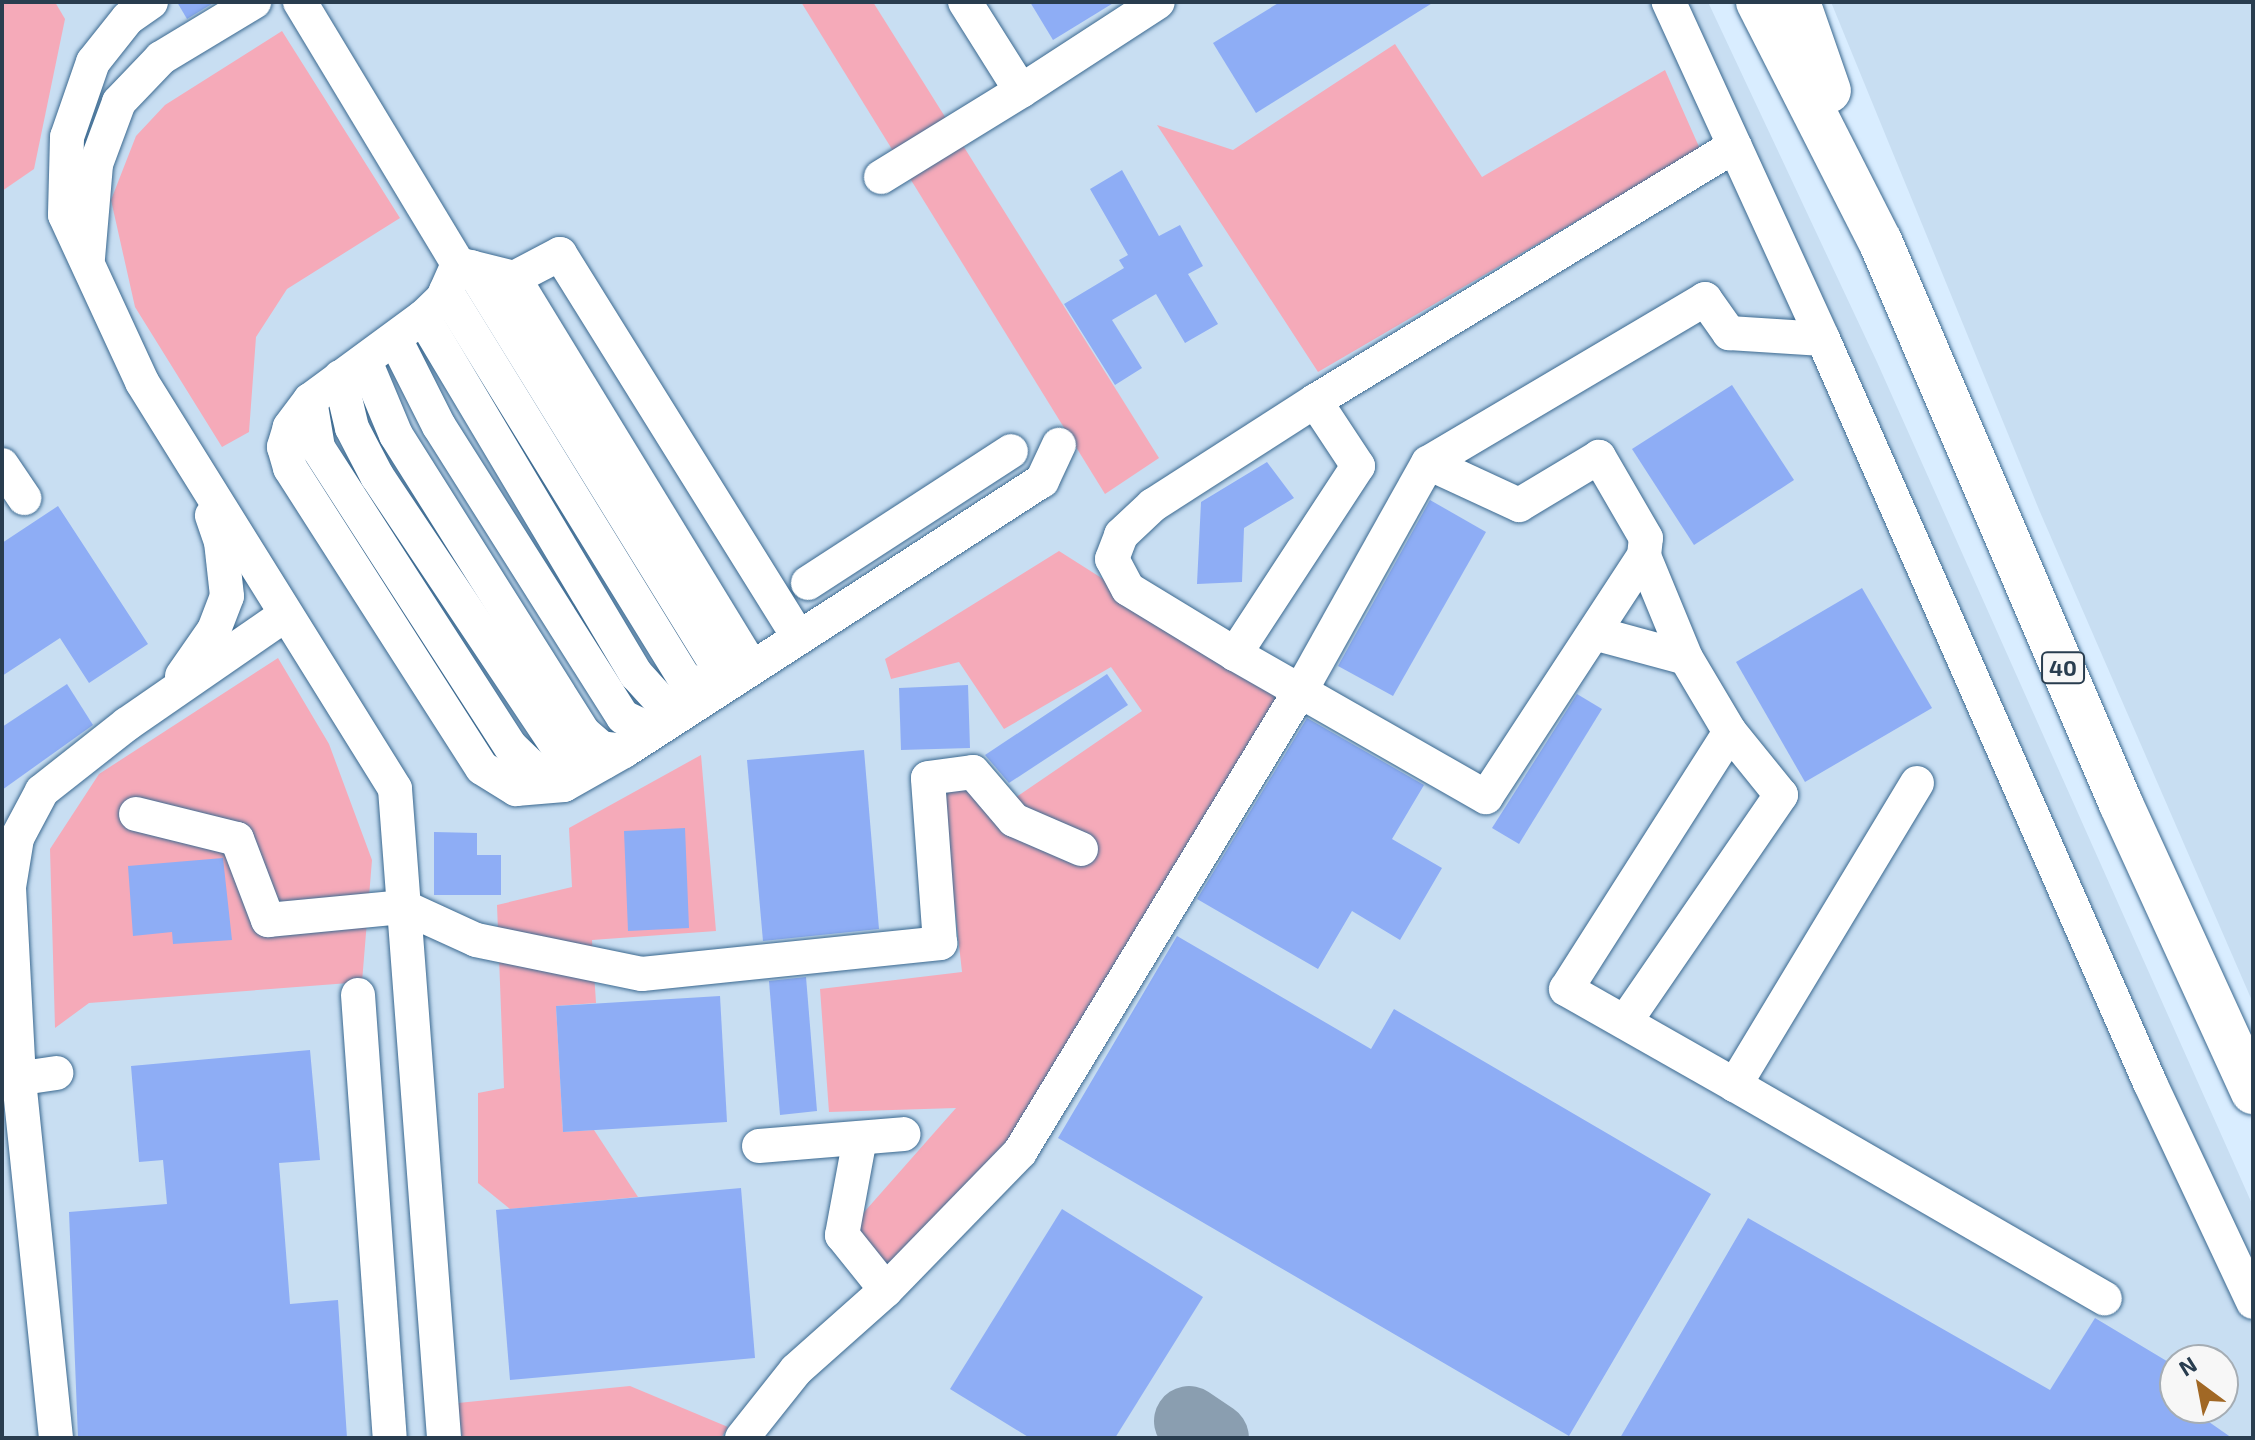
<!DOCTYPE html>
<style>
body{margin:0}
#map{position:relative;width:2255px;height:1440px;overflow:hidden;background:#d9edff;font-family:"Exo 2",sans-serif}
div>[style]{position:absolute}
.built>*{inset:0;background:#c8def2}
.green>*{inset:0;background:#f5aab9}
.taxiway>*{height:70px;margin:-35px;padding:0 35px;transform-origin:35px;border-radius:35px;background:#8a9eb0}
.building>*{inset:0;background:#8eadf5}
.roads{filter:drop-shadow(0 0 2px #3b6990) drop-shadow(0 0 2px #3b6990)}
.minor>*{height:34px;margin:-17px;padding:0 17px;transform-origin:17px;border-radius:17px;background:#fff}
.highway>*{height:44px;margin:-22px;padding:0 22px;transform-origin:22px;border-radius:22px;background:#fff}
span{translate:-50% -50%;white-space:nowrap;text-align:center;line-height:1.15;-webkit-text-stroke:6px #f7f7f7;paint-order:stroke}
.shield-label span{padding:2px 6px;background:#f7f7f7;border:2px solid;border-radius:6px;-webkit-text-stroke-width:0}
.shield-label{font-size:22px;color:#293d4f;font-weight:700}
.frame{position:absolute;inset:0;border:4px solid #293d4f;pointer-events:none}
.north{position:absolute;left:2159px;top:1344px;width:80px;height:80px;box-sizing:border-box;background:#f7f7f7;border:2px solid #a5adb4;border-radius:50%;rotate:328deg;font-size:22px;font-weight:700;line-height:32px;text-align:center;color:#293d4f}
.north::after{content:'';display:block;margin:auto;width:28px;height:36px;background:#a16825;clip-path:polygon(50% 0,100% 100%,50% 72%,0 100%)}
</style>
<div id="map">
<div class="built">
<i style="clip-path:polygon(evenodd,2px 2px,1708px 2px,1877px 362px,2253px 1206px,2253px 1438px,2px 1438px,2px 2px,2175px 1360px,2223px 1360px,2223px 1408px,2175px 1408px,2175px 1360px)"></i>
<i style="clip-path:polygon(1831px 2px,2253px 2px,2253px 1003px,2040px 512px)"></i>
</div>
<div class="green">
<i style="clip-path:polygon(2px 2px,55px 2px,65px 19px,34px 169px,2px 191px)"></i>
<i style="clip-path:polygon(801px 2px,873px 2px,1159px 458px,1105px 494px)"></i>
<i style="clip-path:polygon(282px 31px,400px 218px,287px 289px,256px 337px,249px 432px,222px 447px,135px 307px,111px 200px,136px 136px,165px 105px)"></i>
<i style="clip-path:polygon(1395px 44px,1482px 177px,1665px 70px,1700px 149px,1318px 372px,1157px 125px,1233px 150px)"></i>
<i style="clip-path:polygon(1059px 551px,1281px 692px,1016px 1134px,887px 1270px,851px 1227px,956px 1108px,829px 1112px,820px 989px,962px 972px,941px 783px,966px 780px,996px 811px,1142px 711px,1111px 667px,1004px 729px,959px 662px,891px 679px,885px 659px)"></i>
<i style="clip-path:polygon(278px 658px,329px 744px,372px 860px,362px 982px,89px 1003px,55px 1028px,50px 849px,99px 774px)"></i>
<i style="clip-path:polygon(701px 755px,716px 931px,592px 940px,596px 1003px,556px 1006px,563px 1132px,594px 1130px,638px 1197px,510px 1209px,478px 1183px,478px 1093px,504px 1088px,497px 905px,572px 887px,569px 828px)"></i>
<i style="clip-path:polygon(630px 1386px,728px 1427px,721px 1438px,462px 1438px,458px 1403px)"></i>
</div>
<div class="taxiway">
<i style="left:1189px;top:1421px;width:30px;rotate:34deg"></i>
</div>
<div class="building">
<i style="clip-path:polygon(177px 2px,215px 2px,187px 19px)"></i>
<i style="clip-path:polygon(1030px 2px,1115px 2px,1053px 40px)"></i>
<i style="clip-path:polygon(1280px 2px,1434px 2px,1256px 113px,1213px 43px)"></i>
<i style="clip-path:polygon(1122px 170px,1159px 236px,1180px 225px,1203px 266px,1188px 274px,1218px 324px,1185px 343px,1156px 294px,1112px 320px,1142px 368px,1115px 385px,1064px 304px,1124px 268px,1119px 260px,1128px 255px,1090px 189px)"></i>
<i style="clip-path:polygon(1732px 385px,1794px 480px,1694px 545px,1632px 449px)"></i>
<i style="clip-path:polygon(1267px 462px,1294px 498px,1244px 528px,1242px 582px,1197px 584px,1201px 502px)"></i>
<i style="clip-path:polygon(1430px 500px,1486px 532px,1393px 696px,1338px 666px)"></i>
<i style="clip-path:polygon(58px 506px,148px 644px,89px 683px,60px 638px,2px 676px,2px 543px)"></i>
<i style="clip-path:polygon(1862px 588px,1932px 708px,1805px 782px,1736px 662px)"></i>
<i style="clip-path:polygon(1107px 674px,1128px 705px,1009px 783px,985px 755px)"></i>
<i style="clip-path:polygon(67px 684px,93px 725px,2px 790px,2px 727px)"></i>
<i style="clip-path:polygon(968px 685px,970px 748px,901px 750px,899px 688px)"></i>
<i style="clip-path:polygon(1577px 694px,1602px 709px,1519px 844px,1492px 828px)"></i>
<i style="clip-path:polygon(1307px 718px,1424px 785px,1392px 839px,1442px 868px,1400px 940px,1352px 911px,1318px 969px,1197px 899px)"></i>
<i style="clip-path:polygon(864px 750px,879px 929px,763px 941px,747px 760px)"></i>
<i style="clip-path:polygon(685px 828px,689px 928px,628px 931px,624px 831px)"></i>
<i style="clip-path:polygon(434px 832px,477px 833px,477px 855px,501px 855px,501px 895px,434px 895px)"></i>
<i style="clip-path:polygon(223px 858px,232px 940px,173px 944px,172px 932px,133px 936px,128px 866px)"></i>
<i style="clip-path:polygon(1177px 936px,1371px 1049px,1394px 1009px,1711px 1194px,1569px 1436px,1058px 1138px)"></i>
<i style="clip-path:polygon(806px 977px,817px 1111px,780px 1115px,769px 981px)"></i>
<i style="clip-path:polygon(720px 996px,727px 1122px,563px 1132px,556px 1006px)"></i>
<i style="clip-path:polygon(310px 1050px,320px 1160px,279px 1163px,290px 1304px,338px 1300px,347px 1438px,78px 1438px,69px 1212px,167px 1204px,163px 1160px,139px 1162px,131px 1066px)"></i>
<i style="clip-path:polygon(741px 1188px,755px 1358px,510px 1380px,496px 1210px)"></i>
<i style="clip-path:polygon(1062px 1209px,1203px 1297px,1115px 1438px,1030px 1438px,950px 1389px)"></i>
<i style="clip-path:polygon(1748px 1218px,2050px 1390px,2095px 1318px,2175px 1366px,2175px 1408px,2189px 1408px,2232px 1438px,1620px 1438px)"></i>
</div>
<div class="roads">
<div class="minor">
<i style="left:151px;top:2px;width:28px;rotate:145deg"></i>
<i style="left:128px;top:18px;width:56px;rotate:128.5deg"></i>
<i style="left:93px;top:62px;width:79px;rotate:109.1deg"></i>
<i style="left:67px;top:137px;width:78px;rotate:91.5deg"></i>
<i style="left:65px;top:215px;width:184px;rotate:65.2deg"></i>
<i style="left:142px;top:382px;width:479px;rotate:58.1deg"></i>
<i style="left:395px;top:789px;width:651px;rotate:85.68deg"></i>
<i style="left:300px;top:2px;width:306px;rotate:58.9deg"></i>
<i style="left:458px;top:264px;width:58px;rotate:14deg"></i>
<i style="left:514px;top:278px;width:456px;rotate:58.6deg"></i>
<i style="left:965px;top:2px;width:105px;rotate:57.8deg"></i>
<i style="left:1021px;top:91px;width:163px;rotate:-33deg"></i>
<i style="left:881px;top:177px;width:164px;rotate:-31.6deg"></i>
<i style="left:88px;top:258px;width:94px;rotate:-85.1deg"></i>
<i style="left:96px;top:164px;width:66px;rotate:-69.6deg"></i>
<i style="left:119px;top:102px;width:61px;rotate:-46.3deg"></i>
<i style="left:161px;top:58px;width:109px;rotate:-31.1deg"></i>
<i style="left:458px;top:264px;width:37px;rotate:114deg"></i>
<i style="left:443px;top:298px;width:28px;rotate:136deg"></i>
<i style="left:423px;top:317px;width:140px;rotate:143.7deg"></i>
<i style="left:310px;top:400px;width:34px;rotate:127deg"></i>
<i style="left:290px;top:427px;width:21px;rotate:107deg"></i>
<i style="left:284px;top:447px;width:22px;rotate:74deg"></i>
<i style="left:290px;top:468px;width:356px;rotate:57.4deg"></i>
<i style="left:482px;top:768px;width:40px;rotate:32deg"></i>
<i style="left:516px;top:789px;width:48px;rotate:-4.8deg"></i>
<i style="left:564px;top:785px;width:69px;rotate:-29.5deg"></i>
<i style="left:624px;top:751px;width:498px;rotate:-32.9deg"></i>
<i style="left:1042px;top:481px;width:40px;rotate:-65deg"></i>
<i style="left:471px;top:267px;width:466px;rotate:58.3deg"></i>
<i style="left:716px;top:663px;width:23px;rotate:43deg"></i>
<i style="left:514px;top:278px;width:52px;rotate:-27.6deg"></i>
<i style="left:560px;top:254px;width:451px;rotate:58.1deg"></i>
<i style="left:446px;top:291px;width:456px;rotate:58.4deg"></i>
<i style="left:685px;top:679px;width:30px;rotate:23deg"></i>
<i style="left:423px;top:317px;width:416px;rotate:59.2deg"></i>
<i style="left:636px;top:674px;width:43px;rotate:47.8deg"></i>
<i style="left:665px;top:706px;width:17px;rotate:21deg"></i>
<i style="left:1823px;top:339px;width:813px;rotate:66.27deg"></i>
<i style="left:2150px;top:1083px;width:242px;rotate:64.8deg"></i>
<i style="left:396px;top:341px;width:95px;rotate:63.2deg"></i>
<i style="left:439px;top:426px;width:344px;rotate:57.7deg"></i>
<i style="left:623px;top:717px;width:33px;rotate:25deg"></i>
<i style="left:365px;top:361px;width:80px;rotate:67.3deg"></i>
<i style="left:396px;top:435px;width:352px;rotate:57.8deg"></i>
<i style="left:584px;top:733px;width:23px;rotate:41deg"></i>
<i style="left:601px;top:748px;width:23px;rotate:7deg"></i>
<i style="left:340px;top:377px;width:52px;rotate:76.8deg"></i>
<i style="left:352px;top:428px;width:54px;rotate:62.5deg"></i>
<i style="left:377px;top:476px;width:332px;rotate:56.3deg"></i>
<i style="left:561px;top:752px;width:17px;rotate:33deg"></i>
<i style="left:575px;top:761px;width:29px;rotate:2deg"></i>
<i style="left:310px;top:400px;width:49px;rotate:80.5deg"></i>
<i style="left:318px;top:448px;width:356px;rotate:57.2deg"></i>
<i style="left:511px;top:747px;width:39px;rotate:44deg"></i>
<i style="left:539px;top:774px;width:27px;rotate:24deg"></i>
<i style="left:1315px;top:401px;width:78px;rotate:56.5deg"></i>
<i style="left:1358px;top:466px;width:225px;rotate:123.2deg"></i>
<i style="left:1235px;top:654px;width:289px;rotate:29.7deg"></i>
<i style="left:1486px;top:797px;width:288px;rotate:-56.8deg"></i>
<i style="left:1644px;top:556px;width:18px;rotate:-84deg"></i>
<i style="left:1646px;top:538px;width:94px;rotate:-120.1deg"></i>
<i style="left:1599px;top:457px;width:93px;rotate:149deg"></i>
<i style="left:1519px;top:505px;width:100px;rotate:-155.2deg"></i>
<i style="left:2px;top:465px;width:40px;rotate:56deg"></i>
<i style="left:808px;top:583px;width:242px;rotate:-33deg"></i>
<i style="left:1594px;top:633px;width:95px;rotate:15.2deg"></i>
<i style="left:1686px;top:658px;width:110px;rotate:-112.4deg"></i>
<i style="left:1235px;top:654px;width:125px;rotate:-148.7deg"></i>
<i style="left:1128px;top:589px;width:34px;rotate:-118deg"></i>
<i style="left:1112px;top:559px;width:26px;rotate:-69deg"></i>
<i style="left:1121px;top:535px;width:44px;rotate:-43.2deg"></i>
<i style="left:1153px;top:505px;width:193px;rotate:-32.7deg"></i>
<i style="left:1315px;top:401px;width:491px;rotate:-31.3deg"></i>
<i style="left:1686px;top:658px;width:86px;rotate:59.3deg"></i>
<i style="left:182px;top:676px;width:56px;rotate:-55.2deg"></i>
<i style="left:214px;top:630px;width:36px;rotate:-69deg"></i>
<i style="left:227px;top:596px;width:54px;rotate:-96.3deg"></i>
<i style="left:221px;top:542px;width:28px;rotate:-109deg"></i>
<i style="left:1917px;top:783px;width:353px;rotate:121.1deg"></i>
<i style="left:1735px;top:1085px;width:427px;rotate:30deg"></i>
<i style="left:136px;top:814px;width:104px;rotate:13.9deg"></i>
<i style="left:237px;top:839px;width:87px;rotate:69.1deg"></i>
<i style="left:268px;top:920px;width:137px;rotate:-5.5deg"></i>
<i style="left:404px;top:907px;width:79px;rotate:24.6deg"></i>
<i style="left:476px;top:940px;width:169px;rotate:11.6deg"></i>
<i style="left:642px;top:974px;width:300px;rotate:-5.9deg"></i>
<i style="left:940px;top:943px;width:165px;rotate:-94.2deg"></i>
<i style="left:928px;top:778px;width:45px;rotate:-7.6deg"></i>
<i style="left:973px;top:772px;width:63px;rotate:49.5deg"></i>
<i style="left:1014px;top:820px;width:73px;rotate:23.4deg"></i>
<i style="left:358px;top:995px;width:444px;rotate:85.9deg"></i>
<i style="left:1627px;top:1019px;width:272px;rotate:-55.5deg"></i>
<i style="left:1781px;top:795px;width:81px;rotate:-129deg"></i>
<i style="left:1730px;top:732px;width:305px;rotate:122.5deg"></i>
<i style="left:1566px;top:989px;width:194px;rotate:29.6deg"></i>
<i style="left:2px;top:1081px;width:55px;rotate:-8.4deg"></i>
<i style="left:860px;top:1138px;width:99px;rotate:100.5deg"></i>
<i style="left:842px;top:1235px;width:70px;rotate:51.3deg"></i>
<i style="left:759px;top:1146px;width:145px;rotate:-4.7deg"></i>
<i style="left:56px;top:1438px;width:361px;rotate:-95.9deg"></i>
<i style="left:19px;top:1079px;width:192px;rotate:-93deg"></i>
<i style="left:9px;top:887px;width:50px;rotate:-80.7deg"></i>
<i style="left:17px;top:838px;width:53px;rotate:-62deg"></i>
<i style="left:42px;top:791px;width:108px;rotate:-38.2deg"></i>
<i style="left:127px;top:724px;width:192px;rotate:-34.6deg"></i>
<i style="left:742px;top:1438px;width:87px;rotate:-51.5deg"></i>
<i style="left:796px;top:1370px;width:120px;rotate:-41.6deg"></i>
<i style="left:886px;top:1290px;width:192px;rotate:-45.8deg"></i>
<i style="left:1020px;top:1152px;width:551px;rotate:-58.73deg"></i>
<i style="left:1306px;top:681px;width:250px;rotate:-60.8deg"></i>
<i style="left:1428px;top:463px;width:322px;rotate:-30.6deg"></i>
<i style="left:1705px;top:299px;width:42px;rotate:54.8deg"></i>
<i style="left:1729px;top:333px;width:94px;rotate:3.7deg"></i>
<i style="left:1823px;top:339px;width:371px;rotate:-114.6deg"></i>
</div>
<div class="highway">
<i style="left:1758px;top:2px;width:268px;rotate:63deg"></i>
<i style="left:1880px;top:241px;width:612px;rotate:66.83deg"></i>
<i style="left:2121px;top:804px;width:317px;rotate:65.4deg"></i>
<i style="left:1798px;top:2px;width:94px;rotate:70.8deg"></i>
</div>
</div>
<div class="shield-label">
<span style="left:2063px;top:668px">40</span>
</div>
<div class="frame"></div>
<div class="north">N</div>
</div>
